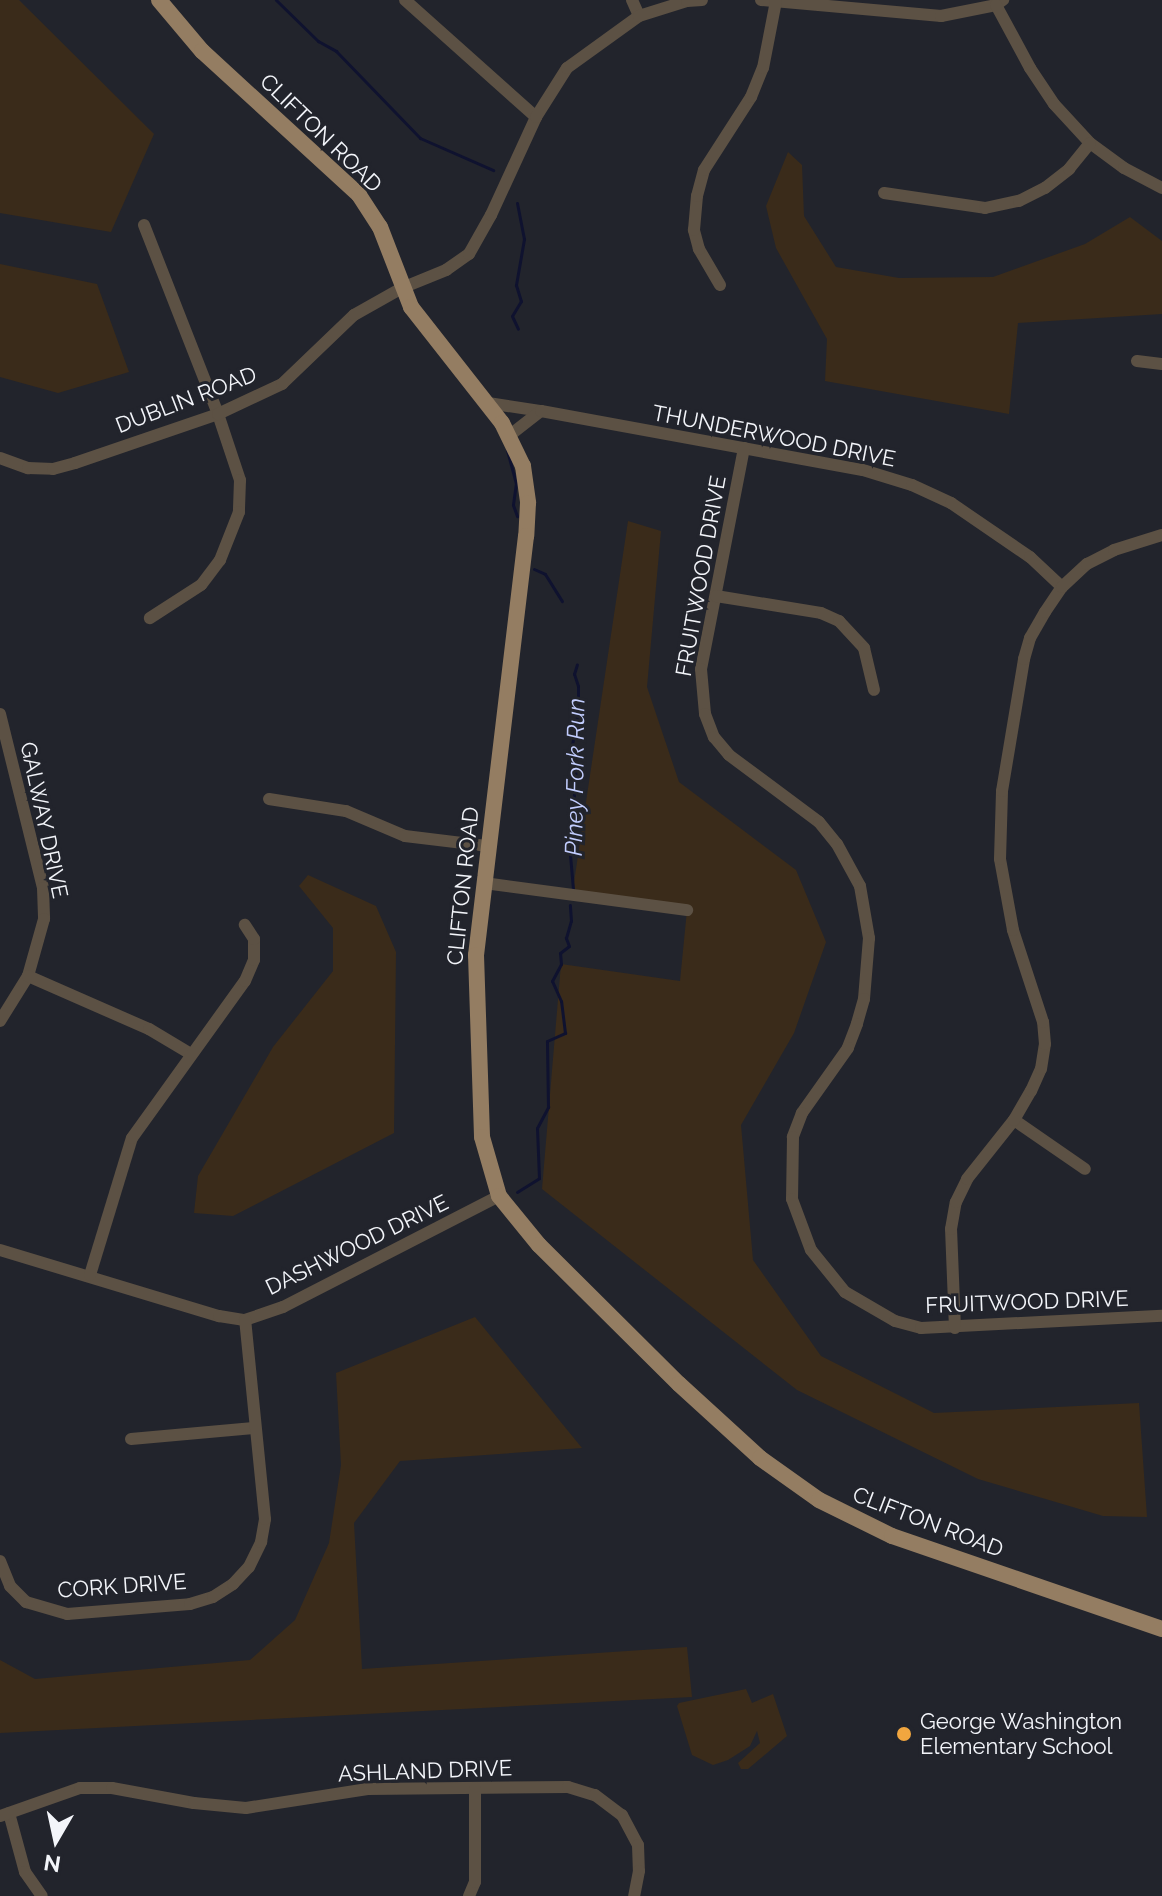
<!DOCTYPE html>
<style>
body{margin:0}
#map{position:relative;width:1162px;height:1896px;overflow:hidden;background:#22242c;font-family:Raleway,sans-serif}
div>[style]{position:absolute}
.green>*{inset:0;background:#3a2b1a}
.stream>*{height:3px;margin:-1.5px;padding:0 1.5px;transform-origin:1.5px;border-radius:1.5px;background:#0f122f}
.minor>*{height:12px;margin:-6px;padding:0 6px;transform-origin:6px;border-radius:6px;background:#5c5144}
.major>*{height:16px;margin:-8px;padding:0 8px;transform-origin:8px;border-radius:8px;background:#947d62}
.dots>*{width:22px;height:22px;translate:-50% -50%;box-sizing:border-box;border:4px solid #22242c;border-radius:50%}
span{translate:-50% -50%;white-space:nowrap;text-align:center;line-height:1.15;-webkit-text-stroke:6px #22242c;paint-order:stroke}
.street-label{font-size:22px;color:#f3f5fa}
.poi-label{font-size:22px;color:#f3f5fa}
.left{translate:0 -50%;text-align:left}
.water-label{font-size:24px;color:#c2cdfe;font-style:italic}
.north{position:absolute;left:16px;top:1800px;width:80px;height:80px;-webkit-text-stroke:6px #22242c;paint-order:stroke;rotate:189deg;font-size:22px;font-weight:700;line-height:32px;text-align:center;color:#f3f5fa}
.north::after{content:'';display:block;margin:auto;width:28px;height:36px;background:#f3f5fa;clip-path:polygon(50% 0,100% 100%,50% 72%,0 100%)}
</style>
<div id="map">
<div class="green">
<i style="clip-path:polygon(0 0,19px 0,154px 134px,111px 232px,0 213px)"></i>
<i style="clip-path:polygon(788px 152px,802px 165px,804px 216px,836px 267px,899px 278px,993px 277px,1085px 244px,1130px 217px,1162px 241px,1162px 314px,1018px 323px,1009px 414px,825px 381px,827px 339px,776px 248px,766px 206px)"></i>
<i style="clip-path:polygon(0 264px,97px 284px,129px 372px,58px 393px,0 377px)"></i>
<i style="clip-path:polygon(628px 521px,661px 531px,647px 687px,679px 782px,796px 870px,826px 942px,794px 1033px,741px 1125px,753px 1260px,821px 1356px,934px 1413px,1139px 1403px,1147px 1517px,1103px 1516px,978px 1479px,797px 1390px,542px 1189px,561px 964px,680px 981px,687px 910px,573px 889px)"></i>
<i style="clip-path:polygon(308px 875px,376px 906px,396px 952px,394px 1133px,233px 1216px,194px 1213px,198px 1176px,273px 1047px,333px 971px,333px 928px,299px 886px)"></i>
<i style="clip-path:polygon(475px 1317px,582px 1448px,400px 1461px,354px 1523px,362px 1669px,687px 1647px,692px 1697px,0 1733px,0 1660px,35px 1679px,250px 1660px,295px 1620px,329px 1543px,341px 1465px,336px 1373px)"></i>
<i style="clip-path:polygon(746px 1689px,752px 1703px,773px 1694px,787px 1736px,748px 1769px,741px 1769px,738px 1763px,760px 1743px,757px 1731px,750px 1746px,728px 1760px,713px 1765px,692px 1755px,677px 1706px,679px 1703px)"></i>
</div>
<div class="stream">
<i style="left:276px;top:0;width:59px;rotate:44.3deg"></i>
<i style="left:318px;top:41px;width:21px;rotate:29deg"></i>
<i style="left:336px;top:51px;width:121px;rotate:46deg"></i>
<i style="left:420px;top:138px;width:80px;rotate:23.7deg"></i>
<i style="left:517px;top:203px;width:37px;rotate:79deg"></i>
<i style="left:524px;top:239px;width:47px;rotate:99.9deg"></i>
<i style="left:516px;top:285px;width:17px;rotate:73deg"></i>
<i style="left:521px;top:301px;width:17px;rotate:121deg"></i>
<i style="left:512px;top:316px;width:14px;rotate:65deg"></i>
<i style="left:507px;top:450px;width:34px;rotate:75deg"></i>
<i style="left:516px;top:483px;width:22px;rotate:98deg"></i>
<i style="left:513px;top:505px;width:12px;rotate:70deg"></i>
<i style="left:534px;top:569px;width:12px;rotate:24deg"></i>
<i style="left:545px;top:574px;width:32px;rotate:58deg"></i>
<i style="left:573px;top:889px;width:35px;rotate:-95deg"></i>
<i style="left:570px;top:854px;width:91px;rotate:-86.2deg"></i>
<i style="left:576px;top:763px;width:18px;rotate:-103deg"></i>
<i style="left:572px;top:745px;width:35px;rotate:-80deg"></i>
<i style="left:578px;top:711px;width:25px;rotate:-90deg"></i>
<i style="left:578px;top:686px;width:13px;rotate:-108deg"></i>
<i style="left:574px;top:674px;width:10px;rotate:-73deg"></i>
<i style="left:517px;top:1192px;width:26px;rotate:-32deg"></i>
<i style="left:539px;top:1178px;width:50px;rotate:-92.3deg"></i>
<i style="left:537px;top:1128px;width:24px;rotate:-62deg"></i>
<i style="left:548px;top:1107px;width:66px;rotate:-90.9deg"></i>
<i style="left:547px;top:1041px;width:20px;rotate:-24deg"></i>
<i style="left:565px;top:1033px;width:32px;rotate:-97deg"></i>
<i style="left:561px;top:1001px;width:22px;rotate:-114deg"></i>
<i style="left:552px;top:981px;width:19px;rotate:-62deg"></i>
<i style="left:561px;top:964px;width:11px;rotate:-95deg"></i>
<i style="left:560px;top:953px;width:11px;rotate:-38deg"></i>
<i style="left:569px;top:946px;width:9px;rotate:-111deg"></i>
<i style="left:566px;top:938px;width:18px;rotate:-74deg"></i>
<i style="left:571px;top:921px;width:16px;rotate:-94deg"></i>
</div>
<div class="minor">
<i style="left:405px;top:0;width:176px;rotate:41.8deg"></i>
<i style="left:632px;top:0;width:17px;rotate:66deg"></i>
<i style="left:761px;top:0;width:181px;rotate:5.1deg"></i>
<i style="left:941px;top:16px;width:56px;rotate:-11.3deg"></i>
<i style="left:996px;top:5px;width:9px;rotate:-36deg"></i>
<i style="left:996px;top:5px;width:72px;rotate:61.6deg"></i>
<i style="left:1030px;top:68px;width:43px;rotate:56.3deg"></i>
<i style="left:1054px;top:104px;width:53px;rotate:47.3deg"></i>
<i style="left:1090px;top:143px;width:42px;rotate:36.3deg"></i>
<i style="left:1124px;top:168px;width:43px;rotate:27.8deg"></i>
<i style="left:884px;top:193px;width:102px;rotate:8.4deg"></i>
<i style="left:985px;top:208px;width:35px;rotate:-12deg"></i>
<i style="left:1019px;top:201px;width:29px;rotate:-27deg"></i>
<i style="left:1045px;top:188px;width:31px;rotate:-38deg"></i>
<i style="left:1069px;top:169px;width:33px;rotate:-51deg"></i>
<i style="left:144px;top:225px;width:203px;rotate:68.6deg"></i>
<i style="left:218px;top:414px;width:70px;rotate:71.6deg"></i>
<i style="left:240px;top:480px;width:32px;rotate:92deg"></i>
<i style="left:239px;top:512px;width:52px;rotate:111.6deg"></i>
<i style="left:220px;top:560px;width:31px;rotate:127deg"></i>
<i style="left:201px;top:585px;width:61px;rotate:147.1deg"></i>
<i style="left:720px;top:285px;width:42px;rotate:-120.3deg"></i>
<i style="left:699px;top:249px;width:20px;rotate:-105deg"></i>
<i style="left:694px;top:230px;width:34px;rotate:-85deg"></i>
<i style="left:697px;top:196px;width:27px;rotate:-75deg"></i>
<i style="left:704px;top:170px;width:87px;rotate:-57.2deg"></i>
<i style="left:751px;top:97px;width:31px;rotate:-68deg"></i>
<i style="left:763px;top:68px;width:68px;rotate:-79deg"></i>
<i style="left:1137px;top:361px;width:25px;rotate:7deg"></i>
<i style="left:488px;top:403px;width:54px;rotate:8.6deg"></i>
<i style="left:510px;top:435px;width:39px;rotate:-38deg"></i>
<i style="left:541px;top:411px;width:327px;rotate:10.4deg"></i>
<i style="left:863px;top:470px;width:51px;rotate:17deg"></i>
<i style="left:912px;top:485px;width:43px;rotate:24.8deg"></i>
<i style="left:951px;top:503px;width:96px;rotate:34.4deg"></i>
<i style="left:1030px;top:557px;width:44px;rotate:43.2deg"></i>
<i style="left:744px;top:448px;width:225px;rotate:101deg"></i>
<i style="left:701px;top:669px;width:45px;rotate:84.9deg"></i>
<i style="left:705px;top:714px;width:25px;rotate:69deg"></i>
<i style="left:714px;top:737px;width:23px;rotate:50deg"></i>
<i style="left:729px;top:755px;width:112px;rotate:36.7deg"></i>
<i style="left:819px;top:822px;width:28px;rotate:51deg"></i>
<i style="left:837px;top:844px;width:48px;rotate:61.3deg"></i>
<i style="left:860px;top:886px;width:53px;rotate:80.2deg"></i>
<i style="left:869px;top:938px;width:61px;rotate:94.7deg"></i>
<i style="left:864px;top:999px;width:26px;rotate:106deg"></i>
<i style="left:857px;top:1024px;width:26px;rotate:111deg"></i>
<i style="left:848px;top:1048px;width:80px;rotate:125.3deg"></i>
<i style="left:802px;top:1113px;width:26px;rotate:111deg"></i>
<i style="left:793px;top:1137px;width:62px;rotate:90.9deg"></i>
<i style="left:792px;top:1199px;width:54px;rotate:69.6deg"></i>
<i style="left:811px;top:1250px;width:54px;rotate:51deg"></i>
<i style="left:845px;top:1292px;width:58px;rotate:30.1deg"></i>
<i style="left:895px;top:1321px;width:27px;rotate:15deg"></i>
<i style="left:921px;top:1328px;width:241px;rotate:-2.9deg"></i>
<i style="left:0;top:458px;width:30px;rotate:20deg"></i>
<i style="left:28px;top:468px;width:25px;rotate:2deg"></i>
<i style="left:53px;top:469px;width:23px;rotate:-15deg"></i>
<i style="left:75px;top:463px;width:151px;rotate:-18.9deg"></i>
<i style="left:218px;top:414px;width:71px;rotate:-25.1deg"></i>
<i style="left:282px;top:384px;width:100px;rotate:-43.8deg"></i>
<i style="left:354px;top:315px;width:55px;rotate:-29.4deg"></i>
<i style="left:402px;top:288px;width:48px;rotate:-22.2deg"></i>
<i style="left:446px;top:270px;width:28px;rotate:-35deg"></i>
<i style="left:469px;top:254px;width:45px;rotate:-60.6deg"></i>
<i style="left:491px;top:215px;width:108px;rotate:-65.3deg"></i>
<i style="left:536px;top:117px;width:58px;rotate:-57.7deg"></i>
<i style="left:567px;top:68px;width:89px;rotate:-35.8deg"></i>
<i style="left:639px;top:16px;width:50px;rotate:-17.4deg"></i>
<i style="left:687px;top:1px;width:15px;rotate:-4deg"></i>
<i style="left:716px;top:596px;width:106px;rotate:9.2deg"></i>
<i style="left:821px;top:613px;width:20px;rotate:24deg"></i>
<i style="left:839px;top:621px;width:37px;rotate:47deg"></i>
<i style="left:864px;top:648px;width:43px;rotate:76.6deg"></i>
<i style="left:0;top:714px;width:179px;rotate:76.1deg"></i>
<i style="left:43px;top:888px;width:31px;rotate:88deg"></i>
<i style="left:44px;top:919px;width:59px;rotate:105.7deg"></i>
<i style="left:28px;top:976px;width:53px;rotate:121.9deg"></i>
<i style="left:269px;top:799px;width:78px;rotate:8.9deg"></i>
<i style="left:346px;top:811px;width:64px;rotate:23deg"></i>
<i style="left:405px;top:836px;width:84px;rotate:6.9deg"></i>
<i style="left:484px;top:883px;width:205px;rotate:7.6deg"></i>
<i style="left:28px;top:976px;width:132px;rotate:23.7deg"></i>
<i style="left:149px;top:1029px;width:49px;rotate:30.8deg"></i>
<i style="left:1014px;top:1120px;width:86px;rotate:34.6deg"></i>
<i style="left:0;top:1250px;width:229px;rotate:16.8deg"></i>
<i style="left:219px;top:1316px;width:26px;rotate:9deg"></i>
<i style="left:245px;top:1320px;width:40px;rotate:-18.9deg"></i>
<i style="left:283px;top:1307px;width:243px;rotate:-27.2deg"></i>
<i style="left:90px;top:1275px;width:143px;rotate:-73deg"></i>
<i style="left:132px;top:1138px;width:193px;rotate:-54.3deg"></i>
<i style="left:245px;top:981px;width:23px;rotate:-67deg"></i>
<i style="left:254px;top:960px;width:21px;rotate:-90deg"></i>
<i style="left:254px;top:939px;width:17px;rotate:-123deg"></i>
<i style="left:955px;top:1328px;width:99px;rotate:-92.3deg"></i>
<i style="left:951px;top:1229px;width:27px;rotate:-80deg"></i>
<i style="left:956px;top:1202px;width:25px;rotate:-64deg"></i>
<i style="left:967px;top:1179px;width:75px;rotate:-51.5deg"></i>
<i style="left:1014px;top:1120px;width:34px;rotate:-60deg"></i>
<i style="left:1031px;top:1091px;width:24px;rotate:-66deg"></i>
<i style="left:1041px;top:1069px;width:25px;rotate:-81deg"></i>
<i style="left:1045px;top:1044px;width:22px;rotate:-95deg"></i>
<i style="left:1043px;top:1022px;width:97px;rotate:-108.1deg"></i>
<i style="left:1013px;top:930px;width:72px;rotate:-100.4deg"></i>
<i style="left:1000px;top:859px;width:68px;rotate:-88.3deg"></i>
<i style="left:1002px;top:791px;width:134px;rotate:-80.5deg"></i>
<i style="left:1024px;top:659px;width:22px;rotate:-74deg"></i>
<i style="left:1030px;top:638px;width:30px;rotate:-60deg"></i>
<i style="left:1045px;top:612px;width:30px;rotate:-56deg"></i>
<i style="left:1062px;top:587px;width:34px;rotate:-43deg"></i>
<i style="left:1087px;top:564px;width:30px;rotate:-27deg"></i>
<i style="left:1114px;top:550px;width:50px;rotate:-17.4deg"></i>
<i style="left:131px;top:1439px;width:123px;rotate:-5.1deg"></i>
<i style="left:0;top:1561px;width:27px;rotate:68deg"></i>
<i style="left:10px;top:1586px;width:23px;rotate:45deg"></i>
<i style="left:26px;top:1602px;width:43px;rotate:16.3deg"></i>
<i style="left:67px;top:1614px;width:123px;rotate:-4.6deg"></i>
<i style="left:190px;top:1604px;width:24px;rotate:-17deg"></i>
<i style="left:213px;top:1597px;width:24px;rotate:-33deg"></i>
<i style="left:233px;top:1584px;width:23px;rotate:-47deg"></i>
<i style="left:249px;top:1567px;width:28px;rotate:-64deg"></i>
<i style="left:261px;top:1542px;width:23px;rotate:-80deg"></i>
<i style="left:265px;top:1519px;width:200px;rotate:-95.7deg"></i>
<i style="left:9px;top:1813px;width:61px;rotate:74.8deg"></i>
<i style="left:25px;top:1872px;width:29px;rotate:55deg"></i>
<i style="left:0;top:1816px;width:85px;rotate:-19.3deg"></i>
<i style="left:80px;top:1788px;width:32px"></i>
<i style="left:112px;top:1788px;width:83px;rotate:10.4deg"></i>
<i style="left:194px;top:1803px;width:52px;rotate:5.5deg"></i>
<i style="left:246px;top:1808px;width:123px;rotate:-8.9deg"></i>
<i style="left:368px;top:1789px;width:200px;rotate:-0.6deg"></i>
<i style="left:568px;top:1787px;width:28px;rotate:17deg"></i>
<i style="left:595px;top:1795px;width:34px;rotate:37deg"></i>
<i style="left:622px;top:1815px;width:34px;rotate:62deg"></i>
<i style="left:638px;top:1845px;width:26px;rotate:88deg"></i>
<i style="left:639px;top:1871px;width:25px;rotate:101deg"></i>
<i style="left:469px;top:1896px;width:15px;rotate:-67deg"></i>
<i style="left:475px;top:1882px;width:94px;rotate:-90deg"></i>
</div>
<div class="major">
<i style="left:159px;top:0;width:67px;rotate:49.9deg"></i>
<i style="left:202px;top:51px;width:213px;rotate:42.5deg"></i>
<i style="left:359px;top:195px;width:38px;rotate:57deg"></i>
<i style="left:380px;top:227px;width:86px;rotate:68.8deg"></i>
<i style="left:411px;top:307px;width:147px;rotate:51.9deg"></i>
<i style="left:502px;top:423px;width:48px;rotate:64deg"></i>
<i style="left:523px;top:466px;width:37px;rotate:82deg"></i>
<i style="left:528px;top:503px;width:33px;rotate:93deg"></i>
<i style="left:526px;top:536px;width:422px;rotate:96.8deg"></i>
<i style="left:476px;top:955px;width:182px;rotate:88.1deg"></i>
<i style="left:482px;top:1137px;width:61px;rotate:73.9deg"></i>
<i style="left:499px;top:1196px;width:63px;rotate:50.8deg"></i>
<i style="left:539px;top:1245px;width:197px;rotate:44.8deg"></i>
<i style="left:679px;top:1384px;width:110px;rotate:42.4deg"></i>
<i style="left:760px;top:1458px;width:72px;rotate:35.4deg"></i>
<i style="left:819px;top:1500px;width:81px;rotate:26.3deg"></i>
<i style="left:892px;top:1536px;width:286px;rotate:19deg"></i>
</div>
<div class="dots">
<i style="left:904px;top:1734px;background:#f1a63f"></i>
</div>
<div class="street-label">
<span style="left:321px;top:133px;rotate:44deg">CLIFTON ROAD</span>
<span style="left:186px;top:400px;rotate:-21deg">DUBLIN ROAD</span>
<span style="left:774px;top:436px;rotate:11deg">THUNDERWOOD DRIVE</span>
<span style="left:701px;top:576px;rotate:-80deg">FRUITWOOD DRIVE</span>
<span style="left:44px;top:820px;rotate:78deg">GALWAY DRIVE</span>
<span style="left:463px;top:886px;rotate:-84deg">CLIFTON ROAD</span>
<span style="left:357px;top:1245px;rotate:-26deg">DASHWOOD DRIVE</span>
<span style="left:1027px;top:1302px;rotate:-2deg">FRUITWOOD DRIVE</span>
<span style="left:928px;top:1522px;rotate:21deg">CLIFTON ROAD</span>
<span style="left:122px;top:1586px;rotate:-4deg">CORK DRIVE</span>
<span style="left:425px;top:1771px;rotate:-2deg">ASHLAND DRIVE</span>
</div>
<div class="poi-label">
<span class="left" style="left:920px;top:1734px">George Washington<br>Elementary School</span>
</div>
<div class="water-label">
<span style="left:575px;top:777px;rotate:-89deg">Piney Fork Run</span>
</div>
<div class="north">N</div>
</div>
